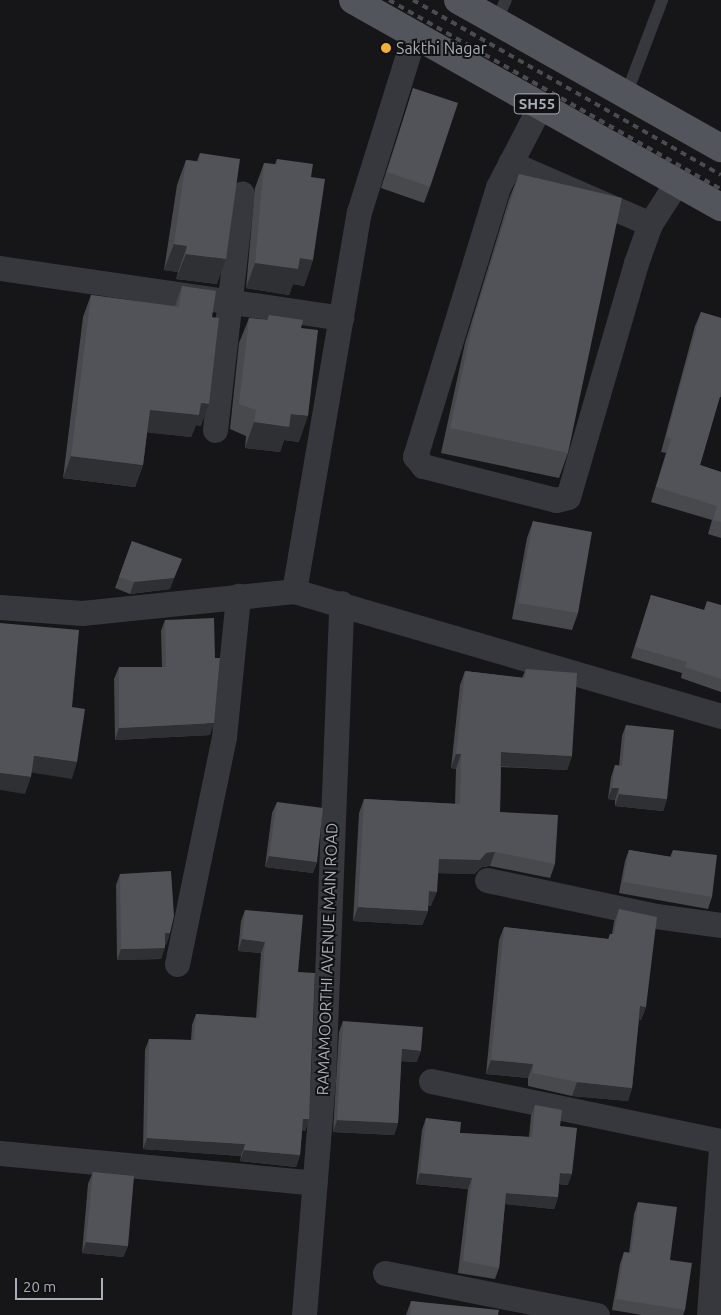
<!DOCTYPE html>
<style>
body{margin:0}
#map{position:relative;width:721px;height:1315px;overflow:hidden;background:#161618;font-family:Ubuntu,sans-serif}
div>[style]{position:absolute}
.lane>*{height:12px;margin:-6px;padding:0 6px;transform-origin:6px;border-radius:6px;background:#37383d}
.street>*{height:25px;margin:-12.5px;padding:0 12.5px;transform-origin:12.5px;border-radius:12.5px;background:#37383d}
.primary>*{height:28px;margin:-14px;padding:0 14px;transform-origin:14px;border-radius:14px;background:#53555c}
.rail>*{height:4px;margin-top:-2px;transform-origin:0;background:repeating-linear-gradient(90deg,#4a4c52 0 6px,transparent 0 11px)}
.wall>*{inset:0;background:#47494d}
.shaded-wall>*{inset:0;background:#2f3033}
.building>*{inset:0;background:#525359}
.dots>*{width:14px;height:14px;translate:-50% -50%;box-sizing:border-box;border:2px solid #111113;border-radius:50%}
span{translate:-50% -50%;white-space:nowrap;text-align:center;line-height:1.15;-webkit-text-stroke:4px #111113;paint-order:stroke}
.shield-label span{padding:1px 4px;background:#111113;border:1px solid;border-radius:4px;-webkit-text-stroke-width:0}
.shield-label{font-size:15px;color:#a8adb8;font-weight:700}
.poi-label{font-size:16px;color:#a8adb8}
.left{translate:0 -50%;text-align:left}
.street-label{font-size:16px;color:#a8adb8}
.scale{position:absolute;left:15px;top:1278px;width:88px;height:22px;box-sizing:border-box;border:2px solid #a8adb8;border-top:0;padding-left:6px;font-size:15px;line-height:18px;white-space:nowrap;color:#a8adb8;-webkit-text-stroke:4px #111113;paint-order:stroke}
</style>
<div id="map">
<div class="lane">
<i style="left:496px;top:22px;width:24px;rotate:-66deg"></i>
<i style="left:626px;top:95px;width:102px;rotate:-69.2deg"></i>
</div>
<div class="street">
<i style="left:540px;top:106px;width:91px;rotate:117.4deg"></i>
<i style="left:498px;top:187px;width:282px;rotate:107.1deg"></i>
<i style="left:415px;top:456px;width:13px;rotate:51deg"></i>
<i style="left:423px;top:466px;width:137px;rotate:14.3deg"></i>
<i style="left:556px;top:500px;width:12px;rotate:-14deg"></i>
<i style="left:568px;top:497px;width:244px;rotate:-73.8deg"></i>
<i style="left:636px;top:263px;width:41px;rotate:-70.3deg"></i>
<i style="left:650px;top:224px;width:50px;rotate:-57.3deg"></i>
<i style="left:510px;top:163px;width:153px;rotate:23.5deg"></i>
<i style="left:0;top:268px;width:345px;rotate:8.3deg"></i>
<i style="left:215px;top:430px;width:238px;rotate:-83.5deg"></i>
<i style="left:294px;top:591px;width:385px;rotate:-80.3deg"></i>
<i style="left:359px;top:212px;width:185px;rotate:-72.7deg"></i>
<i style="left:0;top:607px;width:82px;rotate:4.2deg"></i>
<i style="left:82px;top:613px;width:213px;rotate:-5.9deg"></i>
<i style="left:294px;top:591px;width:445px;rotate:16.3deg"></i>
<i style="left:487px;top:880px;width:173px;rotate:12deg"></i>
<i style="left:656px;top:916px;width:66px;rotate:7.9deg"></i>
<i style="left:177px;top:964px;width:232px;rotate:-78.3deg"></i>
<i style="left:224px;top:737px;width:142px;rotate:-84.3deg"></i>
<i style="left:431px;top:1081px;width:296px;rotate:11.7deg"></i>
<i style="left:0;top:1153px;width:316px;rotate:5.4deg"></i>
<i style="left:385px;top:1273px;width:216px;rotate:11.2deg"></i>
<i style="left:304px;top:1315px;width:235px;rotate:-85.4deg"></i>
<i style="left:323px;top:1081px;width:478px;rotate:-87.8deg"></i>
<i style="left:709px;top:1315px;width:167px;rotate:-85.9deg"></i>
</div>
<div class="primary">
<i style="left:353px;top:0;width:422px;rotate:29.4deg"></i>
<i style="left:458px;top:0;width:302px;rotate:29.4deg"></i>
</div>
<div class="rail">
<i style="left:389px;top:0;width:382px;rotate:29.7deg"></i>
<i style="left:413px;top:0;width:354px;rotate:29.6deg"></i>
</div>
<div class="wall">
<i style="clip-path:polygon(413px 88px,430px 187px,424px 203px,381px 188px,408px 104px)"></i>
<i style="clip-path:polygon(200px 153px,217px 284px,176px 279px,178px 272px,164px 270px,177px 185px,186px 160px,197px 161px)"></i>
<i style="clip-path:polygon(277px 159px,311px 177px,313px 260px,304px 286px,293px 284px,289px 295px,246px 288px,255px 188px,264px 163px,275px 164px)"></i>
<i style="clip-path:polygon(519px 174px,568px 453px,559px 478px,441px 453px,465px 343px,509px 199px)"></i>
<i style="clip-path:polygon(182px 286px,212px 317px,201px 426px,196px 425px,191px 437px,147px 432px,143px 465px,135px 487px,63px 478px,83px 317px,91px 295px,175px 306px)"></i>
<i style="clip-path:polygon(701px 312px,721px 318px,721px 397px,720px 397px,700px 465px,721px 472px,721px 538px,708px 534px,712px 520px,651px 502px,666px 453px,661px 452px,695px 326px)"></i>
<i style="clip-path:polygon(269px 315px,301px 328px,299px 442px,284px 440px,280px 452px,245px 448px,246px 436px,230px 429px,239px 343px,249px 318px,267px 320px)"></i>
<i style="clip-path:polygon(533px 521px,578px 613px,572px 630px,512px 619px,527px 538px)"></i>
<i style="clip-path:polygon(132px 541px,170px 589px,130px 594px,115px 588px)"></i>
<i style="clip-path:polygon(651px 595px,704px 610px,721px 605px,721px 692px,681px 678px,682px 673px,631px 658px)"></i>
<i style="clip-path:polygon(165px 620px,210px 735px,115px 740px,114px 679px,119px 667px,162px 667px,161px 631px)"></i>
<i style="clip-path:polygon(526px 669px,572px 756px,567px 770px,501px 767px,500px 812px,555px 864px,550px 878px,490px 866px,482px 867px,474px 874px,438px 873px,431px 906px,428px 906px,428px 911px,422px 925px,353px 921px,359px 813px,364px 799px,455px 804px,456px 769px,451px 768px,460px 685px,465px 671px,522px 678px)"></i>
<i style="clip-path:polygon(626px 725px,667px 799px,663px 811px,615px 806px,615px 800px,608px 799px,611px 777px,615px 765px,619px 766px,622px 736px)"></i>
<i style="clip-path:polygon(277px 802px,317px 862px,313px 873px,265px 867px,272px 813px)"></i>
<i style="clip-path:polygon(629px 850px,670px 857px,673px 850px,712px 897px,708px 909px,619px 893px,625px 861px)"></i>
<i style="clip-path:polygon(120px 874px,170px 933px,166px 945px,165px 945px,161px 959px,117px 960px,116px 885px)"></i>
<i style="clip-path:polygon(619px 909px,646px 1007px,641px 1020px,639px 1019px,632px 1088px,628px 1101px,572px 1096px,528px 1086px,528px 1078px,486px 1074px,499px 940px,504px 927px,608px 939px,610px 934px,612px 934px,614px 922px)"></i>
<i style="clip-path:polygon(245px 910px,298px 972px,309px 1119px,305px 1131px,302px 1130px,300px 1155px,296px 1167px,240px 1161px,241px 1156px,143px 1149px,145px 1050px,149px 1039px,191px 1040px,192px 1025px,196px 1014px,256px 1018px,261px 953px,238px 951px,241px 921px)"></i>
<i style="clip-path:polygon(343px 1021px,417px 1062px,401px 1061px,398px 1123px,394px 1135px,333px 1132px,339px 1032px)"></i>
<i style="clip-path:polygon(535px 1105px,560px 1126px,568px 1185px,559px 1184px,558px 1197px,554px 1209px,505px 1204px,499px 1268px,495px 1279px,458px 1273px,468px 1189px,416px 1184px,422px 1130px,426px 1118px,460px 1133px,529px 1137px,531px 1116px)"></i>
<i style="clip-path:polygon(93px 1172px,128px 1246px,123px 1257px,82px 1253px,88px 1184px)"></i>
<i style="clip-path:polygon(638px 1202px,670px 1260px,685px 1310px,683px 1315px,642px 1315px,612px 1310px,620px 1264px,624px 1252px,629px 1253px,634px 1214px)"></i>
<i style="clip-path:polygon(411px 1301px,498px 1315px,406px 1315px)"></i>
</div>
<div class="shaded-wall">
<i style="clip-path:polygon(174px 244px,187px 246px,178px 272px,164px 270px)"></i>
<i style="clip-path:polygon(186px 254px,226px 259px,217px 284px,176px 279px)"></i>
<i style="clip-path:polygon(300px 258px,313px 260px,304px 286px,293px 284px,289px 295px,246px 288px,255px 263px)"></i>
<i style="clip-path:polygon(201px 403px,209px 404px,201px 426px,196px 425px,191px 437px,142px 432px,150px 410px)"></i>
<i style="clip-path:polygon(291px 414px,308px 416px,299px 442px,284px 440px,280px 452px,245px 448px,254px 422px)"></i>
<i style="clip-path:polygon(71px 456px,143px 465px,135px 487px,63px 478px)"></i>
<i style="clip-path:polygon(182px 559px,170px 589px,130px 594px,134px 582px)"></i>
<i style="clip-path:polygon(214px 723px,210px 735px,115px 740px,119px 728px)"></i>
<i style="clip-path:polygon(501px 752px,572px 756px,567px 770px,496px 766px)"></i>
<i style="clip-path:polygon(456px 754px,461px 754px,456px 769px,451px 768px)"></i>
<i style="clip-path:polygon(34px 756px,77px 762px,72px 779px,28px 772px)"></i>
<i style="clip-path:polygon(0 773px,31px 777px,25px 794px,0 790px)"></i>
<i style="clip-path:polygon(612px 788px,619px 788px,615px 800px,608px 799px)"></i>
<i style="clip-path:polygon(619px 794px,667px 799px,663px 811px,615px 806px)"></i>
<i style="clip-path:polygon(495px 852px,490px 866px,482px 867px,474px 874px,433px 873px,439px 859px)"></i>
<i style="clip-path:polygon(269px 856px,317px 862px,313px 873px,265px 867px)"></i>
<i style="clip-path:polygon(429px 891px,437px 892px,431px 906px,424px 906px)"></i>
<i style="clip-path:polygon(358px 907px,428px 911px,422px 925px,353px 921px)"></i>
<i style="clip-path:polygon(165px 933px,170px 933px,166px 945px,161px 945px)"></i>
<i style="clip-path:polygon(242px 939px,265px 942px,261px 953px,238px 951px)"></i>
<i style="clip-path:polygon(165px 948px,161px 959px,117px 960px,121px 949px)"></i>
<i style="clip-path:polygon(640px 1006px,646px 1007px,641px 1020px,635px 1019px)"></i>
<i style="clip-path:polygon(402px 1049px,421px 1051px,417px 1062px,398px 1061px)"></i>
<i style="clip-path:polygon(491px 1060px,533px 1064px,528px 1078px,486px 1074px)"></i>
<i style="clip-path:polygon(577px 1082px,632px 1088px,628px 1101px,572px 1096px)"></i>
<i style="clip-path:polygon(303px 1119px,309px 1119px,305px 1131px,299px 1130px)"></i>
<i style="clip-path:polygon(337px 1120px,398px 1123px,394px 1135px,333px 1132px)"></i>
<i style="clip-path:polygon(147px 1138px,245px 1144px,241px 1156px,143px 1149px)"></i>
<i style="clip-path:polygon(244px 1150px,300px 1155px,296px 1167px,240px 1161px)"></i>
<i style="clip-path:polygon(420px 1173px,472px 1178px,468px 1189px,416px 1184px)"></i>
<i style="clip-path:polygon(560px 1173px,572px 1174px,568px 1185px,556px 1184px)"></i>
<i style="clip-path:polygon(506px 1193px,558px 1197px,554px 1209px,502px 1204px)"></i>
<i style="clip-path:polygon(86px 1242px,128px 1246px,123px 1257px,82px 1253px)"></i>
</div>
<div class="building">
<i style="clip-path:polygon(413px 88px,458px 103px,430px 187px,387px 172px)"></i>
<i style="clip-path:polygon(200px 153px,240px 159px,226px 259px,186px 254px,187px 246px,174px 244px,186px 160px,199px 162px)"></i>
<i style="clip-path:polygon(277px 159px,313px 164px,311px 177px,325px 179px,313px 260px,300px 258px,298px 269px,255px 263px,264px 163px,277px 165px)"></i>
<i style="clip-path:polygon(519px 174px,622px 198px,568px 453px,450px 428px,474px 318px)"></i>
<i style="clip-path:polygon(182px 286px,216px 291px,212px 317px,219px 318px,209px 404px,201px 403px,199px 415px,150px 410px,143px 465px,71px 456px,91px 295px,179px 307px)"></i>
<i style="clip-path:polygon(701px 312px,721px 318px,721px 392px,700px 465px,721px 472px,721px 522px,713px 520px,717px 506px,656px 487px,671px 439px,666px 437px)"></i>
<i style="clip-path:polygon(269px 315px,303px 320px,301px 328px,318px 330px,308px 416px,291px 414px,289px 427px,254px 422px,256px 410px,239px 404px,249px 318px,268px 320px)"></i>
<i style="clip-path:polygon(533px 521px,592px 532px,578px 613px,518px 603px)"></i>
<i style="clip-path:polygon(132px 541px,182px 559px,174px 578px,134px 582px,119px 577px)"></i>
<i style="clip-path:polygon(651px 595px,704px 610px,707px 601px,721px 605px,721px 679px,685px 667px,687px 662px,635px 647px)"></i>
<i style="clip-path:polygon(214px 618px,215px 658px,220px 658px,214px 723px,119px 728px,119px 667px,166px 667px,165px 620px)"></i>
<i style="clip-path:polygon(0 623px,79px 630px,72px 707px,85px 709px,77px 762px,34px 756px,31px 777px,0 773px)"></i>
<i style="clip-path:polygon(526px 669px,577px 673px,572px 756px,501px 752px,500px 812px,558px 815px,555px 864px,495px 852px,487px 852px,480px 860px,439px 859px,437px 892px,429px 891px,428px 911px,358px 907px,364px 799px,460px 804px,461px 754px,456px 754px,465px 671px,525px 678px)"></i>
<i style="clip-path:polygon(626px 725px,674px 730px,667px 799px,619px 794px,619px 788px,612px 788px,615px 765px,622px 766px)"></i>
<i style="clip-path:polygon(277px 802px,323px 808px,317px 862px,269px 856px)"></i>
<i style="clip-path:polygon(629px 850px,672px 857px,673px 850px,717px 855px,712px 897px,623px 882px)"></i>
<i style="clip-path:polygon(171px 871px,174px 916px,170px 933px,165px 933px,165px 948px,121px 949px,120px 874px)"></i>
<i style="clip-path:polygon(619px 909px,657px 917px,646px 1007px,640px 1006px,632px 1088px,577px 1082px,533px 1073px,533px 1064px,491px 1060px,504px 927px,609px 939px,610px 934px,614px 934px)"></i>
<i style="clip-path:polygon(245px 910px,303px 915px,298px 972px,315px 973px,309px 1119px,303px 1119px,300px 1155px,244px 1150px,245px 1144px,147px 1138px,149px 1039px,194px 1040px,196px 1014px,259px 1018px,265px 942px,242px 939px)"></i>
<i style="clip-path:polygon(343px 1021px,423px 1027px,421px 1051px,402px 1049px,398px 1123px,337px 1120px)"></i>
<i style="clip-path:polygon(535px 1105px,562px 1110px,560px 1126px,577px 1128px,572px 1174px,560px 1173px,558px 1197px,506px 1193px,499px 1268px,463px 1261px,472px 1178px,420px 1173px,426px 1118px,461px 1122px,460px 1133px,532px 1137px)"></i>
<i style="clip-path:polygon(93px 1172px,134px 1176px,128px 1246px,86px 1242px)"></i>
<i style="clip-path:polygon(638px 1202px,677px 1207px,670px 1260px,692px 1263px,685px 1310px,616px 1299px,624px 1252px,631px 1253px)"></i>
<i style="clip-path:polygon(411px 1301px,499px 1310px,498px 1315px,410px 1315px)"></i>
</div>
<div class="dots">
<i style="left:386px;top:48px;background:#f2b134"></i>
</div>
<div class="shield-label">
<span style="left:537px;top:104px">SH55</span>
</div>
<div class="poi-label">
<span class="left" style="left:396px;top:48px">Sakthi Nagar</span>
</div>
<div class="street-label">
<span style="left:327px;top:959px;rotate:-88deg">RAMAMOORTHI AVENUE MAIN ROAD</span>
</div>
<div class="scale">20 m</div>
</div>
